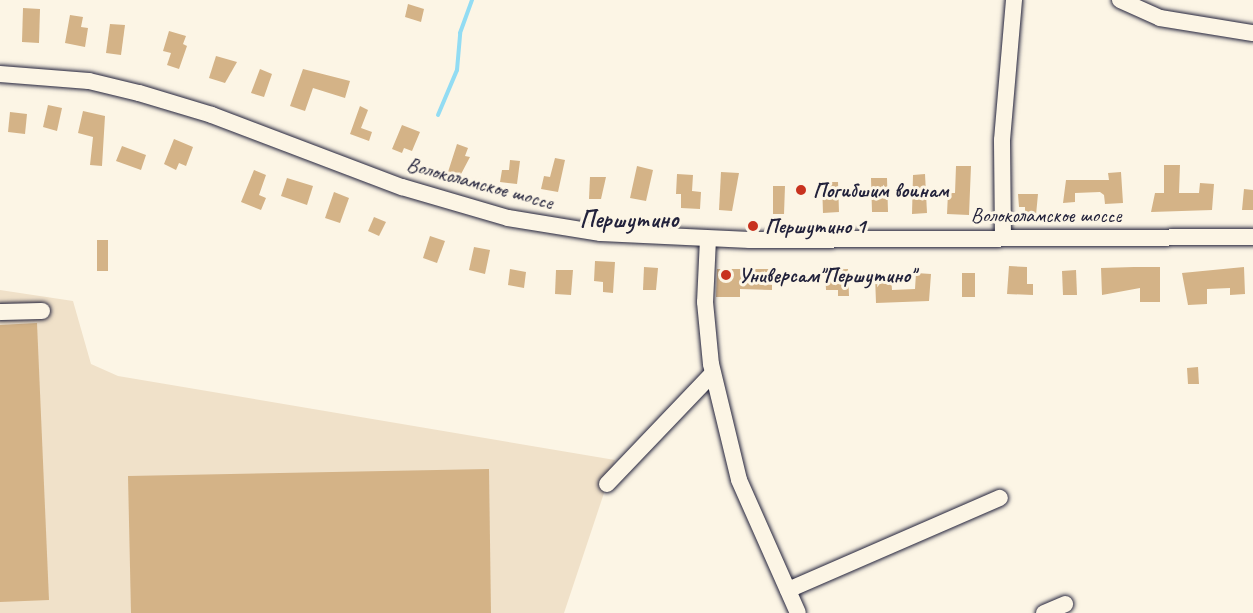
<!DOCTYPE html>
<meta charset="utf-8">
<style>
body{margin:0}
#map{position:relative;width:1253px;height:613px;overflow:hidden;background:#fcf5e5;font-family:Caveat,sans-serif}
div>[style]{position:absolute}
.built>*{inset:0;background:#f0e1c9}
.stream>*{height:4px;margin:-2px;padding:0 2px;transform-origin:2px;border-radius:2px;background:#92dcf3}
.building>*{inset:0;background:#d4b387}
.roads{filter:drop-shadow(0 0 2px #22223b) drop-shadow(0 0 2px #22223b)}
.minor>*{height:16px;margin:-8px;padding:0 8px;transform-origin:8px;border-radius:8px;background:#fcf5e5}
.dots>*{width:16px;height:16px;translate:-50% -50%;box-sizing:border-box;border:3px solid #fcf5e5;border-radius:50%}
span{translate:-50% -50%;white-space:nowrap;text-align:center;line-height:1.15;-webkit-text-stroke:6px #fcf5e5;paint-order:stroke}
.street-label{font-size:21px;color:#22223b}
.poi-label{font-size:21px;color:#22223b;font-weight:700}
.left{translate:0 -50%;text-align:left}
.quarter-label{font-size:24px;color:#22223b;font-weight:700}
</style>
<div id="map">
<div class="built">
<i style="clip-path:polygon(0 290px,73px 301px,91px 364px,118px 376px,615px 460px,564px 613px,0 613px)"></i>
</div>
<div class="stream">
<i style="left:438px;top:115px;width:49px;rotate:-67.1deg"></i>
<i style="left:457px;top:70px;width:37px;rotate:-85deg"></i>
<i style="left:460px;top:33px;width:35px;rotate:-70deg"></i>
</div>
<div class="building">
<i style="clip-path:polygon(408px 4px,424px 9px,421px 22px,405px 17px)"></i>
<i style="clip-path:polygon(23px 8px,40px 9px,39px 43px,22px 42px)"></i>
<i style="clip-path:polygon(70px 15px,83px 17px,81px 27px,88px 28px,85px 47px,65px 43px)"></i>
<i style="clip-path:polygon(110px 24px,125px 25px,121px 55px,106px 53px)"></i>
<i style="clip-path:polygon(169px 31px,186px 36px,183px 44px,187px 46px,179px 69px,167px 65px,171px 53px,163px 51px)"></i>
<i style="clip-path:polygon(216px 56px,237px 62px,225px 83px,209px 78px)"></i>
<i style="clip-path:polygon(260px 69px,272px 74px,264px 97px,251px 93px)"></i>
<i style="clip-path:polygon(303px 69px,350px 81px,345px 98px,313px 88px,305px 111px,290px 106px)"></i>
<i style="clip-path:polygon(48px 105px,62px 108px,57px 131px,43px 127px)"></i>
<i style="clip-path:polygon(360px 106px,368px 110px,361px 128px,372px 132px,369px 141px,350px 134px)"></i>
<i style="clip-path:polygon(83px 111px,105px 116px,102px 166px,90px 165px,93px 137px,78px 133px)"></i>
<i style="clip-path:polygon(10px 112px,27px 114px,25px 134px,8px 132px)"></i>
<i style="clip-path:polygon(402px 125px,420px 132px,412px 151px,404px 148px,402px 153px,392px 149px)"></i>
<i style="clip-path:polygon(174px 139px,193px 147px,186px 166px,179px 163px,176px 170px,164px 164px)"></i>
<i style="clip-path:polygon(457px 144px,468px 148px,465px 156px,470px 157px,460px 176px,448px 172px)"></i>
<i style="clip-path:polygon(122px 146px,146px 155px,141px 170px,116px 161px)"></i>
<i style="clip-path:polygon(555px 158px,565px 160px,558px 192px,541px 189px,544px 176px,550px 177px)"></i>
<i style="clip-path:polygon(510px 160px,520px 161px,517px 184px,500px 182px,502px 170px,509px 170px)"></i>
<i style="clip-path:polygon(1164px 165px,1180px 165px,1179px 193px,1199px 193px,1200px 183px,1214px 184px,1212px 210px,1151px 212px,1155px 193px,1164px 193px)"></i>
<i style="clip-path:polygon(637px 166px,653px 170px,646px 201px,630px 198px)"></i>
<i style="clip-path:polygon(956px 166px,971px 166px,969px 215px,947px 214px,948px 193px,955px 193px)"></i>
<i style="clip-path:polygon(254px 170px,266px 175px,259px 195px,266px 198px,261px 210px,241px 202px)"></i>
<i style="clip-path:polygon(721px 172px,739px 173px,732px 211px,719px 210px)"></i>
<i style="clip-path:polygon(1121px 172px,1123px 203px,1105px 204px,1104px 195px,1100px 192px,1075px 193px,1075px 202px,1063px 203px,1066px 180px,1109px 180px,1108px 173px)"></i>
<i style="clip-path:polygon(677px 174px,693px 175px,692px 191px,701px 192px,700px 209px,681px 208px,681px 194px,676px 194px)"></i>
<i style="clip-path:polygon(925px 174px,927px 213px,912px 214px,913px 175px)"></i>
<i style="clip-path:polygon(590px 177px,606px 177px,601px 199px,589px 199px)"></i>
<i style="clip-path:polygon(287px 178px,313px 186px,307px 205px,281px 196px)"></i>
<i style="clip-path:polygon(871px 178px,887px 178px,888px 212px,872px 212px)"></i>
<i style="clip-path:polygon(822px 182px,838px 182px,839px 212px,823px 213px)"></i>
<i style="clip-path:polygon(773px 186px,785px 186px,784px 214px,773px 214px)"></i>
<i style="clip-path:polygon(1244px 189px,1253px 190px,1253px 210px,1242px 210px)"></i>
<i style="clip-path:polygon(334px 192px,349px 198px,340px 223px,325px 218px)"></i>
<i style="clip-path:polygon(1018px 194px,1038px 194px,1036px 215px,1025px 216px,1025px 207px,1019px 207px)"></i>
<i style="clip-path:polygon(374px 217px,386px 222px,379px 236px,368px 231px)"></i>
<i style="clip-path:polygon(430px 236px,445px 241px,437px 263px,423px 258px)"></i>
<i style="clip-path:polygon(97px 240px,108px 240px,108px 271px,97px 271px)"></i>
<i style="clip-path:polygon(474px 247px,490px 250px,485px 274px,469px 270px)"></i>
<i style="clip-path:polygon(595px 261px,615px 262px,613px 293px,603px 292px,603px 282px,594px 281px)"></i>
<i style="clip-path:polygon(1009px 266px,1027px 267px,1027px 284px,1033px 284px,1033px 295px,1007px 294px)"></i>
<i style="clip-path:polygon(644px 267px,658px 268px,656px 290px,643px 290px)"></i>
<i style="clip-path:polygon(1134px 267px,1160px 267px,1160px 302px,1140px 302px,1140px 288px,1102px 295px,1101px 268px)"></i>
<i style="clip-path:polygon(1244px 267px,1245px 294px,1230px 295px,1230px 288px,1207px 289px,1207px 304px,1188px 305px,1182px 273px)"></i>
<i style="clip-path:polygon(510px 269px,526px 272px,524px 288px,508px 285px)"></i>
<i style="clip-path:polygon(717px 269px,772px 269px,772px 290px,740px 289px,740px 297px,716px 297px)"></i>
<i style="clip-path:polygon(848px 269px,849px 296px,838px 296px,838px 290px,826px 290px,825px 270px)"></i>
<i style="clip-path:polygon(556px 270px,573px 270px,571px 295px,555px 294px)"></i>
<i style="clip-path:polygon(1076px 270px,1077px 295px,1063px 295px,1062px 271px)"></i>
<i style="clip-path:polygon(916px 273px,931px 274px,929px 301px,876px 303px,875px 276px,891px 275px,892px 290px,915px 289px)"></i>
<i style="clip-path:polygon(962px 273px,975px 273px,975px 297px,962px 297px)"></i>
<i style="clip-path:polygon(37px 323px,49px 600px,0 602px,0 325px)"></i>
<i style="clip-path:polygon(1198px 367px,1199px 384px,1188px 384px,1187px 368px)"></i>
<i style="clip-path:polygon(489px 469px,491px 613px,131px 613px,128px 476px)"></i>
</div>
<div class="roads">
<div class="minor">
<i style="left:1120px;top:0;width:44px;rotate:24.2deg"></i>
<i style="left:1160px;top:18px;width:94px;rotate:9.2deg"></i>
<i style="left:0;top:74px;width:89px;rotate:4.5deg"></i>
<i style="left:89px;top:81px;width:51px;rotate:13.5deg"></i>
<i style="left:139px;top:93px;width:76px;rotate:16.8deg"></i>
<i style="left:212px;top:115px;width:203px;rotate:20.8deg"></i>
<i style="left:402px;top:187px;width:110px;rotate:16.3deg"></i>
<i style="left:508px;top:218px;width:94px;rotate:9.2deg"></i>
<i style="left:601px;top:233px;width:149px;rotate:2.7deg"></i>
<i style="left:750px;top:240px;width:503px;rotate:-0.34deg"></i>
<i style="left:1003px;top:238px;width:98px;rotate:-90.6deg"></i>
<i style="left:1002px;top:140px;width:141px;rotate:-85.1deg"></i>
<i style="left:708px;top:239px;width:63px;rotate:92.7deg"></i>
<i style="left:705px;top:302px;width:62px;rotate:84.5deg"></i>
<i style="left:711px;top:364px;width:119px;rotate:76.4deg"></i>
<i style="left:739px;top:480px;width:145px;rotate:66.1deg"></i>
<i style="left:0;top:312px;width:42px;rotate:-1.4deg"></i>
<i style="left:607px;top:484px;width:153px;rotate:-46.3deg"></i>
<i style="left:788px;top:590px;width:231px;rotate:-23.5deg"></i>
<i style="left:1044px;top:613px;width:23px;rotate:-23deg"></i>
</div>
</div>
<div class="dots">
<i style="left:801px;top:190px;background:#c8321e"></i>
<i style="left:753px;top:226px;background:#c8321e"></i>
<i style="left:726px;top:275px;background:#c8321e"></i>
</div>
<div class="street-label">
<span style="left:480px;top:183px;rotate:15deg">Волоколамское шоссе</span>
<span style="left:1046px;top:215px">Волоколамское шоссе</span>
</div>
<div class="poi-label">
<span class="left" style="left:813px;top:190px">Погибшим воинам</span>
<span class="left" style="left:765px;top:226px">Першутино 1</span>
<span class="left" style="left:738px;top:275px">Универсам"Першутино"</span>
</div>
<div class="quarter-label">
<span style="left:629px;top:220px">Першутино</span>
</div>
</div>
